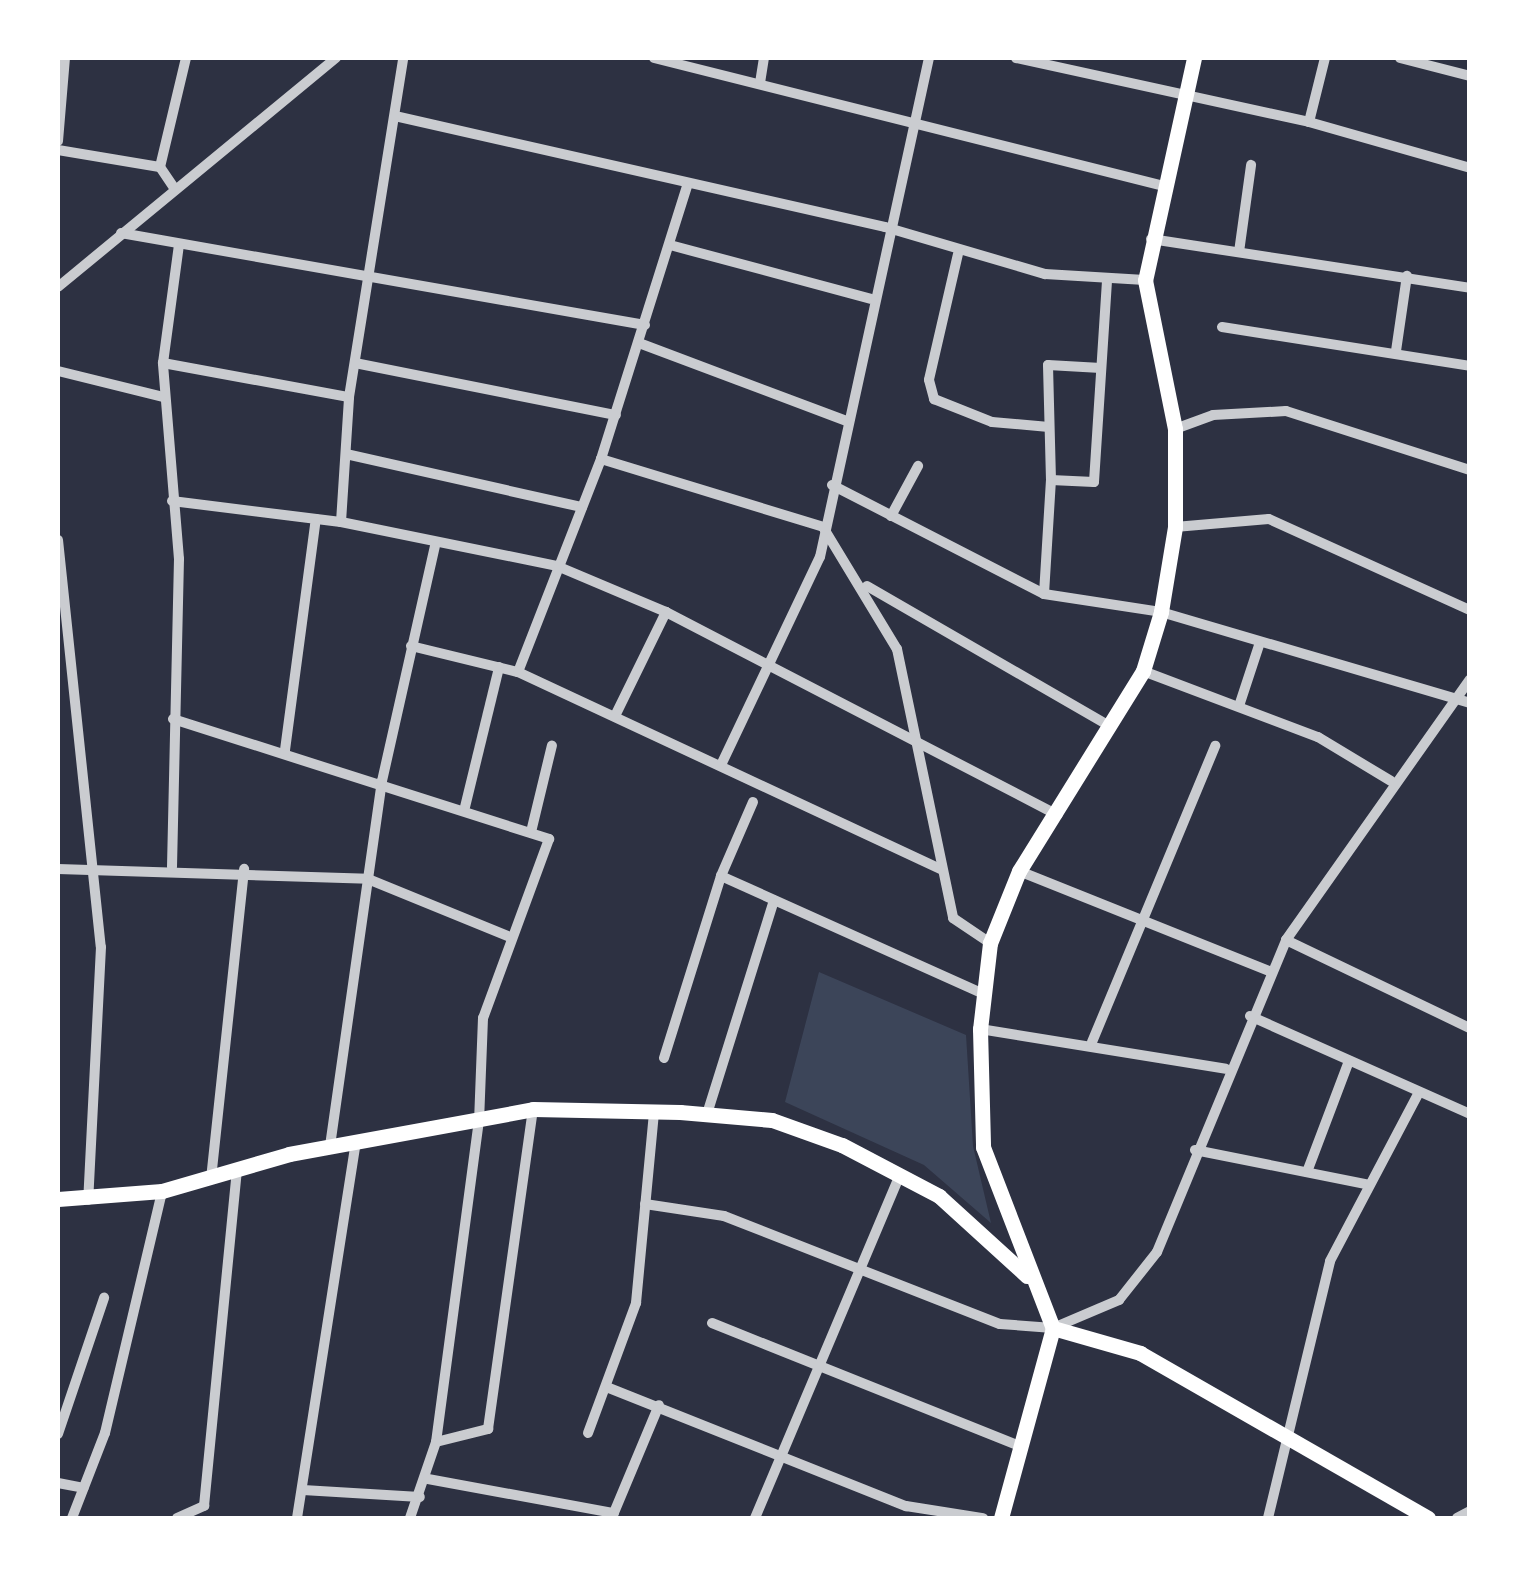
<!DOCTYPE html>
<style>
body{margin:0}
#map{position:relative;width:1527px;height:1576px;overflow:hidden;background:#2d3142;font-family:Karla,sans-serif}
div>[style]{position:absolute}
.green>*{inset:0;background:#3c4559}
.minor>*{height:10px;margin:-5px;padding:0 5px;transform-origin:5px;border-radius:5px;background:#caccd0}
.secondary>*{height:15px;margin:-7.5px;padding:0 7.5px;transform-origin:7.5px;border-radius:7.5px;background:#fff}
span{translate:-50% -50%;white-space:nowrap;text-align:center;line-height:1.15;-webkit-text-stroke:10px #fff;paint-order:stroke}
.frame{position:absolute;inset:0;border:60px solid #fff;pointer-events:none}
</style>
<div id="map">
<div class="green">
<i style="clip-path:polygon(819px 972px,966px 1035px,973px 1146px,991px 1223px,924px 1165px,785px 1102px)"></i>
</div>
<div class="minor">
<i style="left:654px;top:58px;width:522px;rotate:14.09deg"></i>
<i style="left:1016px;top:58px;width:300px;rotate:12.3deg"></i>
<i style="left:1309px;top:122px;width:167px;rotate:15.9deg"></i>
<i style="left:1400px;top:58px;width:72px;rotate:14.4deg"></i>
<i style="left:760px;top:83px;width:25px;rotate:-81deg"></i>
<i style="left:395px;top:116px;width:502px;rotate:12.76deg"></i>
<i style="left:885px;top:227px;width:167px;rotate:16.4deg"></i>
<i style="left:1045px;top:274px;width:100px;rotate:3.4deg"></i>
<i style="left:1309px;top:122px;width:66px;rotate:-76deg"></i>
<i style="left:58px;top:141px;width:83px;rotate:-85.2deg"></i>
<i style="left:58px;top:150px;width:103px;rotate:9.5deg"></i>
<i style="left:160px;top:167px;width:27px;rotate:56deg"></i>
<i style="left:160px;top:167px;width:112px;rotate:-76.6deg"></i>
<i style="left:121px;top:233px;width:532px;rotate:9.96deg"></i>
<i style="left:1151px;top:239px;width:323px;rotate:8.7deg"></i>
<i style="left:670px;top:245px;width:208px;rotate:15deg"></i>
<i style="left:1239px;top:252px;width:88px;rotate:-82.1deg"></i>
<i style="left:958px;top:254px;width:129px;rotate:103deg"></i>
<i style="left:929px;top:380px;width:20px;rotate:75deg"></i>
<i style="left:934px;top:399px;width:62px;rotate:21.6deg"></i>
<i style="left:992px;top:422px;width:57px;rotate:5deg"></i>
<i style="left:58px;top:287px;width:360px;rotate:-39.5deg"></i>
<i style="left:1222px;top:327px;width:251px;rotate:8.9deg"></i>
<i style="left:639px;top:343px;width:221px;rotate:20.6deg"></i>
<i style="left:1396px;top:351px;width:76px;rotate:-81.7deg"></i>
<i style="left:163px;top:363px;width:189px;rotate:10.4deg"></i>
<i style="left:355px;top:363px;width:266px;rotate:11.3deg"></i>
<i style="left:58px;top:371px;width:108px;rotate:13.9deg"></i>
<i style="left:1175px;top:429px;width:40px;rotate:-20.2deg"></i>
<i style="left:1213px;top:415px;width:73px;rotate:-3.1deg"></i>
<i style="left:1286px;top:411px;width:193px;rotate:17.8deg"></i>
<i style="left:346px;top:454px;width:242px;rotate:12.7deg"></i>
<i style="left:601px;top:459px;width:232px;rotate:17deg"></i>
<i style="left:823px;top:527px;width:143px;rotate:58.8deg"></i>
<i style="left:897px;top:649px;width:275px;rotate:78.2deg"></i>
<i style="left:953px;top:918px;width:45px;rotate:34deg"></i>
<i style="left:1051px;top:480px;width:115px;rotate:-91.5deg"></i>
<i style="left:1048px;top:365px;width:53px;rotate:3.2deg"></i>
<i style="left:832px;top:485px;width:238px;rotate:27.2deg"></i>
<i style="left:1044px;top:594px;width:118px;rotate:8.7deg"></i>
<i style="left:1161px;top:612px;width:322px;rotate:16.4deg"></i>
<i style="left:172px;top:501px;width:170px;rotate:7.1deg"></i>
<i style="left:341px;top:522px;width:220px;rotate:11.5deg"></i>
<i style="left:557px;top:566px;width:118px;rotate:22.9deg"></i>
<i style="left:666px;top:612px;width:441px;rotate:27.4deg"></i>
<i style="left:891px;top:516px;width:57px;rotate:-61.6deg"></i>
<i style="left:341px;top:522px;width:125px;rotate:-86.3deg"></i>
<i style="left:349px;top:397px;width:343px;rotate:-80.9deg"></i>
<i style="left:1175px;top:527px;width:94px;rotate:-4.9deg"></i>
<i style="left:1269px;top:519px;width:221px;rotate:24.4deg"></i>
<i style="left:58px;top:540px;width:409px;rotate:84deg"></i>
<i style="left:101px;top:947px;width:253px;rotate:92.9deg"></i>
<i style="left:867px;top:586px;width:282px;rotate:30deg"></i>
<i style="left:1044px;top:594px;width:114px;rotate:-86.5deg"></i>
<i style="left:1051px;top:480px;width:43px;rotate:2.7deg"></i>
<i style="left:1094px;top:482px;width:203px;rotate:-86.3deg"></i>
<i style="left:411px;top:646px;width:110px;rotate:13.7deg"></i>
<i style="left:518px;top:672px;width:466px;rotate:25deg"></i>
<i style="left:1143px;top:671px;width:187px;rotate:20.7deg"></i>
<i style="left:1318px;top:737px;width:85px;rotate:31.1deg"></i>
<i style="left:518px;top:672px;width:229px;rotate:-68.7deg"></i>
<i style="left:601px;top:459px;width:289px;rotate:-72.5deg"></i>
<i style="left:1240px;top:703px;width:64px;rotate:-71.8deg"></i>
<i style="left:615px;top:716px;width:116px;rotate:-63.9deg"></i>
<i style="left:173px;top:719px;width:395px;rotate:17.7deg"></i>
<i style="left:549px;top:839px;width:191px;rotate:110.2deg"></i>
<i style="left:483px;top:1018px;width:102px;rotate:92.2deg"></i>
<i style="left:479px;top:1120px;width:325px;rotate:97.6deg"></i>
<i style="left:436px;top:1442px;width:80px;rotate:108.9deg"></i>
<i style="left:285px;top:750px;width:233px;rotate:-82.4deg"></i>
<i style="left:722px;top:763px;width:228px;rotate:-64.6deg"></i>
<i style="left:820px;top:557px;width:511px;rotate:-77.68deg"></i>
<i style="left:753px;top:802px;width:81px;rotate:113.4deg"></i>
<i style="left:721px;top:876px;width:288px;rotate:24.2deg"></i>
<i style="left:465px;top:807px;width:144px;rotate:-76.3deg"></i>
<i style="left:531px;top:832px;width:89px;rotate:-76.4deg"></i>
<i style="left:172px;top:867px;width:308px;rotate:-88.7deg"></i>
<i style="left:179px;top:559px;width:197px;rotate:-94.7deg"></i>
<i style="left:163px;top:363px;width:120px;rotate:-82.3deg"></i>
<i style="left:58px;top:869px;width:310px;rotate:1.8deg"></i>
<i style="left:368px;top:879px;width:153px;rotate:22.2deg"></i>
<i style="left:1019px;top:871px;width:269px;rotate:21.8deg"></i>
<i style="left:1286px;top:940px;width:204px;rotate:25.6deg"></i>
<i style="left:1250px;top:1016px;width:241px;rotate:24deg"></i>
<i style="left:980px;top:1029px;width:249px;rotate:9.2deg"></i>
<i style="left:1092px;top:1042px;width:321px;rotate:-67.4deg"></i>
<i style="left:664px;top:1058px;width:191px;rotate:-72.6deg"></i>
<i style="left:707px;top:1114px;width:224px;rotate:-72.6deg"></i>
<i style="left:330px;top:1146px;width:369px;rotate:-81.9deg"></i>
<i style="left:382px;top:781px;width:245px;rotate:-77.3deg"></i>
<i style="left:1195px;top:1150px;width:178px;rotate:11.3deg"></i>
<i style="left:1307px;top:1172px;width:119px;rotate:-69.3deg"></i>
<i style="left:211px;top:1179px;width:312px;rotate:-83.9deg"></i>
<i style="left:645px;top:1204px;width:80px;rotate:8.6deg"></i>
<i style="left:724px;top:1216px;width:296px;rotate:21.4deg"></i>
<i style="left:1000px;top:1324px;width:53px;rotate:4.3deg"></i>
<i style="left:1053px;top:1328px;width:72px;rotate:-23deg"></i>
<i style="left:1119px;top:1300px;width:61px;rotate:-51.6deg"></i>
<i style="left:1157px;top:1252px;width:338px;rotate:-67.5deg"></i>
<i style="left:1286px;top:940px;width:319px;rotate:-54.8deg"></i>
<i style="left:712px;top:1323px;width:332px;rotate:21.8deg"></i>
<i style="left:609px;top:1388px;width:320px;rotate:21.7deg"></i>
<i style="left:906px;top:1506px;width:78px;rotate:8.9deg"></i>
<i style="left:588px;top:1433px;width:139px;rotate:-69.7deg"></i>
<i style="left:636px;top:1303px;width:193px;rotate:-84.6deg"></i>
<i style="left:58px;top:1434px;width:144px;rotate:-71.3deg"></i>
<i style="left:436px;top:1442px;width:54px;rotate:-14deg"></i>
<i style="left:488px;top:1429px;width:323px;rotate:-82deg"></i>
<i style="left:428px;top:1479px;width:189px;rotate:10.4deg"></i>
<i style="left:58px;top:1483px;width:26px;rotate:11deg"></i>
<i style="left:303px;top:1490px;width:117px;rotate:3.4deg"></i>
<i style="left:613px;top:1515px;width:119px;rotate:-67.3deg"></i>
<i style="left:72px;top:1518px;width:91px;rotate:-68.8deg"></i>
<i style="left:105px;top:1433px;width:249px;rotate:-76.7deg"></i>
<i style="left:177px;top:1518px;width:30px;rotate:-24deg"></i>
<i style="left:204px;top:1506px;width:338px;rotate:-84.4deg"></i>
<i style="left:297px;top:1518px;width:381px;rotate:-81.1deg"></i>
<i style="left:755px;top:1518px;width:372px;rotate:-67.1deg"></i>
<i style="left:1268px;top:1518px;width:264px;rotate:-76.4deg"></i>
<i style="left:1330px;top:1261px;width:191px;rotate:-62.2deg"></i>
<i style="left:1457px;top:1518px;width:15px;rotate:-28deg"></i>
</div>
<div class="secondary">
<i style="left:1194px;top:58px;width:227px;rotate:102.4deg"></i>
<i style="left:1145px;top:280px;width:152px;rotate:78.6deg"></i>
<i style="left:1175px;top:429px;width:98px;rotate:90deg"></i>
<i style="left:1175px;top:527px;width:86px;rotate:99.4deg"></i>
<i style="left:1161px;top:612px;width:62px;rotate:107deg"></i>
<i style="left:1143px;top:671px;width:235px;rotate:121.8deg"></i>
<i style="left:1019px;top:871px;width:78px;rotate:111.9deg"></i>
<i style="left:990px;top:943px;width:87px;rotate:96.6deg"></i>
<i style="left:980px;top:1029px;width:118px;rotate:88.5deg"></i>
<i style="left:983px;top:1147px;width:194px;rotate:68.9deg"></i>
<i style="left:1053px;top:1328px;width:91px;rotate:16deg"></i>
<i style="left:1140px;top:1353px;width:332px;rotate:29.8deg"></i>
<i style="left:58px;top:1199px;width:104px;rotate:-4.4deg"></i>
<i style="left:162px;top:1191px;width:132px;rotate:-16.2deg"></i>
<i style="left:289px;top:1154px;width:248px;rotate:-10.4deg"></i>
<i style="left:533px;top:1109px;width:147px;rotate:1.2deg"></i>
<i style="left:680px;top:1112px;width:92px;rotate:5deg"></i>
<i style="left:772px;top:1120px;width:74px;rotate:19.7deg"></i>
<i style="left:842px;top:1145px;width:110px;rotate:27.7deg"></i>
<i style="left:939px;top:1196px;width:119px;rotate:42.3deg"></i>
<i style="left:1001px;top:1518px;width:197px;rotate:-74.7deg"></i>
</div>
<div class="frame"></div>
</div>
